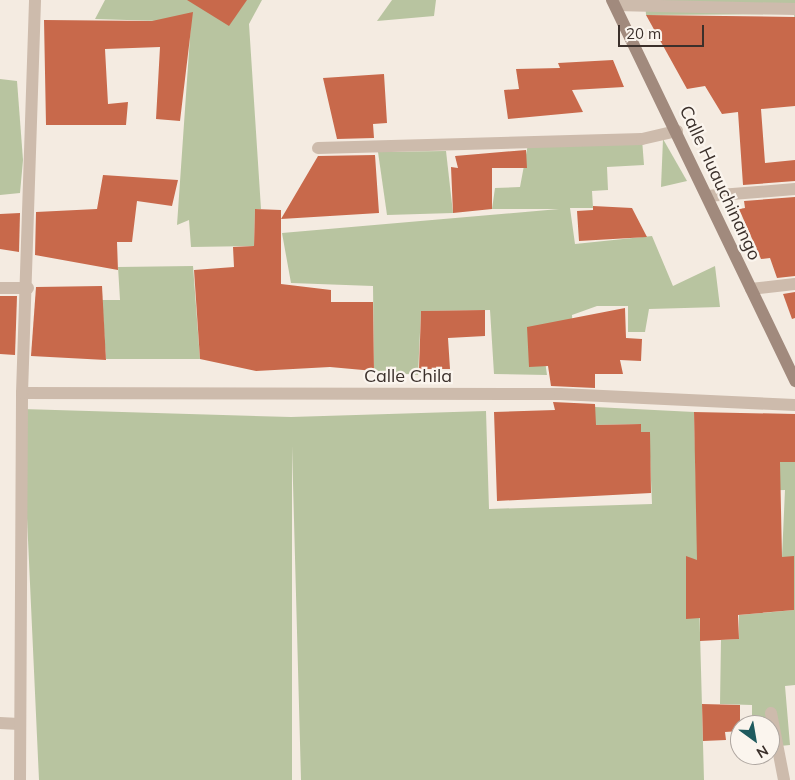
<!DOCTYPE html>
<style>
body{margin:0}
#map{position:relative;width:795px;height:780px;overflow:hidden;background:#f4ebe1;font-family:Mulish,sans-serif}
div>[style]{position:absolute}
.green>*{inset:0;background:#b8c4a0}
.building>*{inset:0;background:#c8694b}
.street>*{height:12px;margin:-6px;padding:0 6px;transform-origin:6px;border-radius:6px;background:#cdbbac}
.secondary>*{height:12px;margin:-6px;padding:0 6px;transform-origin:6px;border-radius:6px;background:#a18a7d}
span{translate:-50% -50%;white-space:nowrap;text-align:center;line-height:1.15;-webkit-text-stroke:4.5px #fbf5ee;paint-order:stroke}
.street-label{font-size:18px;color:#3b302b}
.north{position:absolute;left:730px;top:715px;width:50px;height:50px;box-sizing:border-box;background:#fbf5ee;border:1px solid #aea6a0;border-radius:50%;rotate:148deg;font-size:14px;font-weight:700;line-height:20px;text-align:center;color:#3b302b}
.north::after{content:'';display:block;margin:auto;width:18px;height:22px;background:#1f5a5e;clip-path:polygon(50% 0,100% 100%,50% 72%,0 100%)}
.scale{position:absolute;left:618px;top:25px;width:86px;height:22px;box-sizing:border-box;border:2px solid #3b302b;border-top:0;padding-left:6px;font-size:15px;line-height:18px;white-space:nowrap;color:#3b302b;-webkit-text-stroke:4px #fbf5ee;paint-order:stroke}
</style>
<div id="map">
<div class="green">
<i style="clip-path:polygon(105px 0,262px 0,249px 24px,261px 209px,255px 209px,254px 246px,191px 247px,189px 220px,177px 225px,191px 22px,95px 19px)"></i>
<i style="clip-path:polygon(392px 0,436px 0,434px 16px,377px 21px)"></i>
<i style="clip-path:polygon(645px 0,795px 0,795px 24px,794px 14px,646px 15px)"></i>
<i style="clip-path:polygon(0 79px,17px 81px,23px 160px,20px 193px,0 195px)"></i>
<i style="clip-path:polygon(642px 139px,644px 165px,607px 167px,608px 190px,592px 191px,593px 208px,570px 208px,575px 244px,652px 236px,673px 286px,715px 266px,720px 307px,649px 309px,645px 332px,628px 332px,628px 306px,597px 306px,572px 315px,574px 349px,544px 354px,547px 375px,494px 374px,490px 310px,421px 311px,418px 375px,374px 371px,373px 286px,291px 283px,282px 233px,559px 209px,492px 209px,495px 188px,520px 187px,528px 144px)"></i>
<i style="clip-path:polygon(663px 139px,687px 181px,661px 187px)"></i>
<i style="clip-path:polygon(446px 151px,453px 213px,387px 215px,378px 152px)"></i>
<i style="clip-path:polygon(193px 266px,200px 359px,106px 359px,102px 300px,120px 300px,118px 267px)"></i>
<i style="clip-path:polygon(595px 407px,694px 412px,704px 780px,301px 780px,292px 446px,292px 780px,39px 780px,22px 409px,291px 417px,486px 411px,489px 509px,652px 504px,649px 432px,641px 432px,641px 424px,595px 425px)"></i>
<i style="clip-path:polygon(755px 462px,795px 462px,795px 685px,785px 686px,790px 745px,770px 747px,770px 725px,752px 725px,752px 705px,720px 704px,721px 640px,739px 639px,739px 615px,794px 610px,794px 557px,782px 557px,785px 490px,745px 491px)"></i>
</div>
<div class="building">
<i style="clip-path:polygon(187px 0,247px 0,229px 26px)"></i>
<i style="clip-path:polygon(193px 12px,180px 121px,156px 119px,160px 47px,105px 49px,108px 104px,128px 102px,126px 125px,46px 125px,44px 20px,152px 21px)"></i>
<i style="clip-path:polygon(646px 15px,795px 17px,795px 106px,761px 109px,765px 163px,795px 160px,795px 181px,743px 185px,738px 112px,722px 114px,705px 86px,687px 89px)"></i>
<i style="clip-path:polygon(613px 60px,624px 87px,572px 90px,583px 112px,508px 119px,504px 90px,519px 89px,516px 69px,560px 68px,558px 63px)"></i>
<i style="clip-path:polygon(384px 74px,387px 123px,373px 124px,374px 138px,337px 139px,323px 78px)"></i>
<i style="clip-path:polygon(526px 150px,527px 168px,492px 168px,492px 209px,453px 213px,451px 167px,458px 168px,455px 156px)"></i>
<i style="clip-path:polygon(375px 155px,379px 213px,281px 219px,281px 284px,331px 290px,331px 302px,373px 302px,374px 371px,330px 367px,256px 371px,200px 359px,194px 270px,234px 267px,233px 247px,254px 246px,255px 209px,281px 210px,281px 219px,318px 156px)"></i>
<i style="clip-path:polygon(103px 175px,178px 180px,172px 206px,137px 201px,132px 242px,117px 242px,118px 270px,35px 255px,36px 212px,97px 209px)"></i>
<i style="clip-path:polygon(795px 197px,795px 276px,777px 278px,770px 258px,761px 259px,739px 209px,745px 208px,744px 201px)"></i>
<i style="clip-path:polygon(593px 206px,632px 208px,647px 237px,579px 241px,577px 211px,593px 210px)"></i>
<i style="clip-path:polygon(20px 213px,19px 252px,0 249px,0 214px)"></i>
<i style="clip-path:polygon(102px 286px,106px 360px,31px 356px,36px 287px)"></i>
<i style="clip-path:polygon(795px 292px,795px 318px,792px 319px,783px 294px)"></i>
<i style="clip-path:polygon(0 296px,17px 296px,15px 355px,0 354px)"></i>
<i style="clip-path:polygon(625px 308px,626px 338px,642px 339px,641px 361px,620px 360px,623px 374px,595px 374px,595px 388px,551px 386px,548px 366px,529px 367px,527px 327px)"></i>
<i style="clip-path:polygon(485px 310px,485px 336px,448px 338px,450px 369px,419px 369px,421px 311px)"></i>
<i style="clip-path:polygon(553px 402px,595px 404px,596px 425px,641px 424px,641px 432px,650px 432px,651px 493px,497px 501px,494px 412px,555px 410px)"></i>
<i style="clip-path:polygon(694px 412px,795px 414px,795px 462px,780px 462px,782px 557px,794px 556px,794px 610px,738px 615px,739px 639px,700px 641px,700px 618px,686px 619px,686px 556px,697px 560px)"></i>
<i style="clip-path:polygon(702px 704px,740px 705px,740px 731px,725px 732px,726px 740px,703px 741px)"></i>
</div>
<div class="street">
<i style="left:615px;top:5px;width:180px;rotate:1.3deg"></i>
<i style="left:318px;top:148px;width:324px;rotate:-1.6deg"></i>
<i style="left:642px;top:139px;width:36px;rotate:-13deg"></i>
<i style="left:707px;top:196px;width:88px;rotate:-4.5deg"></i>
<i style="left:0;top:288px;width:28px"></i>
<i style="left:751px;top:289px;width:44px;rotate:-6.5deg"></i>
<i style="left:22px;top:393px;width:538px;rotate:0.11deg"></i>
<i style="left:560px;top:394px;width:235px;rotate:2.7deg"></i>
<i style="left:771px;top:713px;width:68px;rotate:79deg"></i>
<i style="left:0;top:723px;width:19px;rotate:3deg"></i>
<i style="left:20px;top:780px;width:387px;rotate:-89.7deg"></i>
<i style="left:22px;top:393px;width:393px;rotate:-88.1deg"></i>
</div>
<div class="secondary">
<i style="left:612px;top:0;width:423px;rotate:64.3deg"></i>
</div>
<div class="street-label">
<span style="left:720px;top:183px;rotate:65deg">Calle Huauchinango</span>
<span style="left:408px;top:376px">Calle Chila</span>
</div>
<div class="north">N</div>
<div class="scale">20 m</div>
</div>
